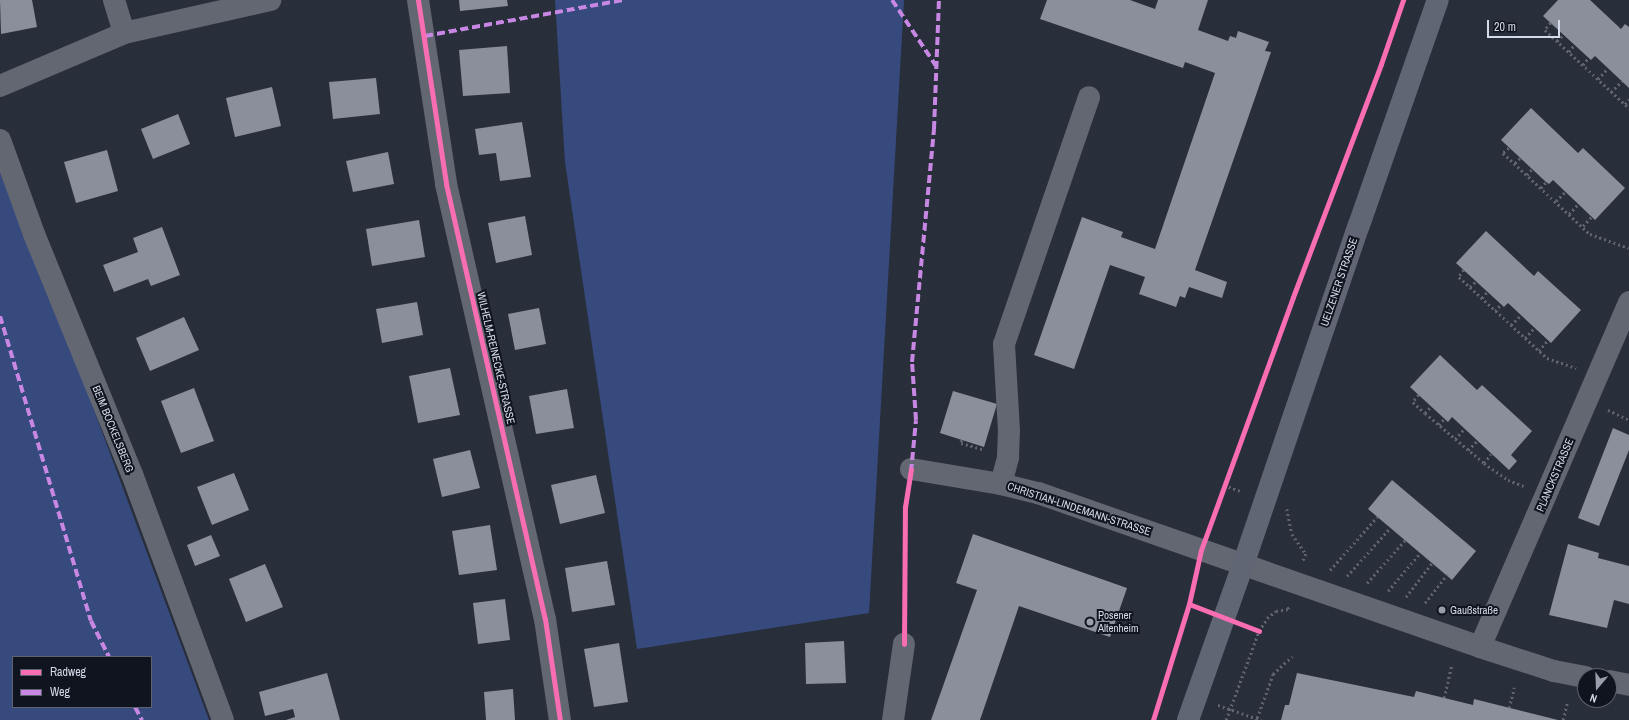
<!DOCTYPE html>
<meta charset="utf-8">
<style>
body{margin:0}
#map{position:relative;width:1629px;height:720px;overflow:hidden;background:#292e3b;font-family:"Archivo Narrow",sans-serif}
div>[style]{position:absolute}
.green>*{inset:0;background:#374a7e}
.building>*{inset:0;background:#8a8f9b}
.path>*{height:2.5px;margin-top:-1.25px;transform-origin:0;background:repeating-linear-gradient(90deg,#60646e 0 2px,transparent 0 5px)}
.minor>*{height:22px;margin:-11px;padding:0 11px;transform-origin:11px;border-radius:11px;background:#636771}
.major>*{height:22px;margin:-11px;padding:0 11px;transform-origin:11px;border-radius:11px;background:#616674}
.quiet>*{height:4px;margin-top:-2px;transform-origin:0;background:repeating-linear-gradient(90deg,#c787e3 0 8px,transparent 0 12px)}
.cycleway>*{height:5px;margin:-2.5px;padding:0 2.5px;transform-origin:2.5px;border-radius:2.5px;background:#f96db3}
.dots>*{width:11px;height:11px;translate:-50% -50%;box-sizing:border-box;border:2px solid #10141e;border-radius:50%}
span{translate:-50% -50%;white-space:nowrap;text-align:center;line-height:1.15;-webkit-text-stroke:4px #10141e;paint-order:stroke}
.street-label{font-size:11px;color:#d3dae9}
.poi-label{font-size:11px;color:#d3dae9}
.left{translate:0 -50%;text-align:left}
.legend{position:absolute;left:12px;top:656px;width:140px;height:52px;box-sizing:border-box;background:#10141e;border:1px solid #5e636f;margin:0;padding:5px 7px;list-style:none;font-size:12px;color:#d3dae9}
.legend li{display:flex;align-items:center;gap:8px;height:20px}
.legend b{width:20px;border:1px solid #5e636f}
.north{position:absolute;left:1577px;top:668px;width:40px;height:40px;box-sizing:border-box;background:#10141e;border:1px solid #5e636f;border-radius:50%;rotate:199deg;font-size:11px;font-weight:700;line-height:16px;text-align:center;color:#d3dae9}
.north::after{content:'';display:block;margin:auto;width:14px;height:18px;background:#989eac;clip-path:polygon(50% 0,100% 100%,50% 72%,0 100%)}
.scale{position:absolute;left:1487px;top:20px;width:73px;height:18px;box-sizing:border-box;border:2px solid #d3dae9;border-top:0;padding-left:5px;font-size:12px;line-height:14px;white-space:nowrap;color:#d3dae9;-webkit-text-stroke:3px #10141e;paint-order:stroke}
</style>
<div id="map">
<div class="green">
<i style="clip-path:polygon(555px 0,904px 0,869px 613px,637px 649px,565px 162px)"></i>
<i style="clip-path:polygon(evenodd,0 157px,209px 720px,0 720px,0 157px,13px 657px,151px 657px,151px 707px,13px 707px,13px 657px)"></i>
</div>
<div class="building">
<i style="clip-path:polygon(0 0,32px 0,37px 27px,1px 34px)"></i>
<i style="clip-path:polygon(459px 0,507px 0,508px 6px,460px 11px)"></i>
<i style="clip-path:polygon(1047px 0,1130px 0,1155px 9px,1158px 0,1208px 0,1198px 30px,1228px 41px,1230px 36px,1236px 38px,1238px 31px,1269px 42px,1265px 51px,1271px 52px,1195px 270px,1227px 282px,1222px 298px,1189px 287px,1185px 298px,1180px 296px,1176px 307px,1139px 294px,1145px 277px,1110px 265px,1074px 369px,1034px 355px,1082px 217px,1123px 232px,1121px 237px,1155px 249px,1215px 73px,1185px 62px,1183px 68px,1040px 19px)"></i>
<i style="clip-path:polygon(1558px 0,1590px 0,1621px 29px,1625px 24px,1629px 27px,1629px 88px,1595px 56px,1591px 60px,1543px 16px)"></i>
<i style="clip-path:polygon(507px 46px,510px 93px,463px 96px,459px 50px)"></i>
<i style="clip-path:polygon(376px 78px,380px 114px,333px 119px,329px 82px)"></i>
<i style="clip-path:polygon(272px 87px,281px 126px,235px 137px,226px 98px)"></i>
<i style="clip-path:polygon(1531px 108px,1578px 153px,1583px 148px,1625px 188px,1595px 220px,1553px 180px,1549px 184px,1546px 182px,1501px 140px)"></i>
<i style="clip-path:polygon(178px 114px,190px 144px,153px 159px,141px 129px)"></i>
<i style="clip-path:polygon(522px 122px,531px 177px,500px 181px,496px 153px,479px 155px,475px 129px)"></i>
<i style="clip-path:polygon(107px 150px,118px 191px,76px 203px,64px 162px)"></i>
<i style="clip-path:polygon(388px 152px,394px 184px,353px 192px,346px 161px)"></i>
<i style="clip-path:polygon(525px 216px,532px 255px,496px 263px,488px 223px)"></i>
<i style="clip-path:polygon(419px 220px,425px 257px,372px 266px,366px 229px)"></i>
<i style="clip-path:polygon(162px 227px,180px 275px,151px 286px,148px 279px,114px 292px,103px 265px,138px 252px,133px 238px)"></i>
<i style="clip-path:polygon(1486px 231px,1534px 276px,1538px 271px,1581px 310px,1551px 343px,1508px 303px,1504px 307px,1456px 263px)"></i>
<i style="clip-path:polygon(417px 302px,423px 335px,382px 343px,376px 309px)"></i>
<i style="clip-path:polygon(539px 308px,546px 344px,515px 350px,508px 314px)"></i>
<i style="clip-path:polygon(184px 317px,199px 350px,150px 371px,136px 338px)"></i>
<i style="clip-path:polygon(1440px 355px,1477px 390px,1482px 385px,1532px 431px,1511px 455px,1517px 461px,1509px 470px,1452px 417px,1448px 422px,1410px 387px)"></i>
<i style="clip-path:polygon(450px 368px,460px 415px,418px 423px,409px 376px)"></i>
<i style="clip-path:polygon(194px 388px,214px 441px,181px 453px,161px 401px)"></i>
<i style="clip-path:polygon(567px 389px,574px 428px,536px 434px,529px 396px)"></i>
<i style="clip-path:polygon(953px 391px,997px 404px,984px 447px,940px 433px)"></i>
<i style="clip-path:polygon(1613px 428px,1629px 435px,1629px 450px,1599px 526px,1578px 518px)"></i>
<i style="clip-path:polygon(470px 450px,480px 488px,442px 497px,433px 459px)"></i>
<i style="clip-path:polygon(234px 473px,249px 510px,212px 525px,197px 487px)"></i>
<i style="clip-path:polygon(596px 475px,605px 513px,560px 524px,551px 485px)"></i>
<i style="clip-path:polygon(1392px 480px,1476px 551px,1452px 580px,1368px 509px)"></i>
<i style="clip-path:polygon(490px 525px,497px 570px,459px 575px,452px 531px)"></i>
<i style="clip-path:polygon(973px 534px,1127px 588px,1110px 637px,1019px 606px,980px 720px,931px 720px,977px 590px,956px 583px)"></i>
<i style="clip-path:polygon(211px 535px,220px 556px,195px 566px,187px 545px)"></i>
<i style="clip-path:polygon(1568px 544px,1599px 553px,1598px 558px,1629px 566px,1629px 604px,1614px 600px,1607px 628px,1549px 615px)"></i>
<i style="clip-path:polygon(607px 561px,615px 605px,572px 612px,565px 568px)"></i>
<i style="clip-path:polygon(265px 564px,283px 607px,246px 622px,229px 579px)"></i>
<i style="clip-path:polygon(505px 599px,510px 640px,478px 644px,473px 603px)"></i>
<i style="clip-path:polygon(844px 641px,846px 683px,806px 684px,805px 643px)"></i>
<i style="clip-path:polygon(619px 643px,628px 702px,594px 707px,584px 649px)"></i>
<i style="clip-path:polygon(327px 673px,340px 720px,286px 720px,295px 717px,293px 709px,265px 716px,259px 692px)"></i>
<i style="clip-path:polygon(1297px 673px,1414px 697px,1416px 691px,1473px 705px,1474px 699px,1558px 720px,1281px 720px,1285px 705px,1289px 705px)"></i>
<i style="clip-path:polygon(513px 689px,515px 720px,486px 720px,484px 692px)"></i>
</div>
<div class="path">
<i style="left:1551px;top:23px;width:9px;rotate:131deg"></i>
<i style="left:1545px;top:30px;width:115px;rotate:42.9deg"></i>
<i style="left:1557px;top:41px;width:8px;rotate:-45deg"></i>
<i style="left:1569px;top:52px;width:9px;rotate:-54deg"></i>
<i style="left:1583px;top:65px;width:9px;rotate:-54deg"></i>
<i style="left:1598px;top:79px;width:15px;rotate:-48deg"></i>
<i style="left:1611px;top:92px;width:16px;rotate:-45deg"></i>
<i style="left:1625px;top:104px;width:6px;rotate:-51deg"></i>
<i style="left:1509px;top:148px;width:8px;rotate:140deg"></i>
<i style="left:1503px;top:153px;width:119px;rotate:43deg"></i>
<i style="left:1590px;top:234px;width:41px;rotate:19.7deg"></i>
<i style="left:1515px;top:163px;width:7px;rotate:-45deg"></i>
<i style="left:1527px;top:175px;width:8px;rotate:-50deg"></i>
<i style="left:1541px;top:188px;width:8px;rotate:-50deg"></i>
<i style="left:1556px;top:201px;width:13px;rotate:-45deg"></i>
<i style="left:1569px;top:214px;width:13px;rotate:-48deg"></i>
<i style="left:1583px;top:226px;width:13px;rotate:-48deg"></i>
<i style="left:1464px;top:270px;width:9px;rotate:126deg"></i>
<i style="left:1459px;top:277px;width:120px;rotate:42.6deg"></i>
<i style="left:1547px;top:358px;width:31px;rotate:19deg"></i>
<i style="left:1470px;top:287px;width:8px;rotate:-45deg"></i>
<i style="left:1482px;top:298px;width:8px;rotate:-50deg"></i>
<i style="left:1495px;top:311px;width:9px;rotate:-49deg"></i>
<i style="left:1511px;top:325px;width:14px;rotate:-45deg"></i>
<i style="left:1525px;top:338px;width:13px;rotate:-48deg"></i>
<i style="left:1539px;top:351px;width:14px;rotate:-51deg"></i>
<i style="left:1419px;top:395px;width:9px;rotate:131deg"></i>
<i style="left:1413px;top:402px;width:16px;rotate:43deg"></i>
<i style="left:1425px;top:413px;width:77px;rotate:40.3deg"></i>
<i style="left:1484px;top:463px;width:29px;rotate:35deg"></i>
<i style="left:1508px;top:480px;width:17px;rotate:21deg"></i>
<i style="left:1608px;top:410px;width:23px;rotate:25deg"></i>
<i style="left:1425px;top:413px;width:9px;rotate:-49deg"></i>
<i style="left:1439px;top:425px;width:8px;rotate:-50deg"></i>
<i style="left:1455px;top:439px;width:13px;rotate:-48deg"></i>
<i style="left:962px;top:440px;width:3px;rotate:108deg"></i>
<i style="left:961px;top:443px;width:25px;rotate:16deg"></i>
<i style="left:1468px;top:450px;width:13px;rotate:-45deg"></i>
<i style="left:1484px;top:463px;width:11px;rotate:-52deg"></i>
<i style="left:1224px;top:485px;width:20px;rotate:20deg"></i>
<i style="left:1287px;top:509px;width:25px;rotate:79deg"></i>
<i style="left:1292px;top:534px;width:24px;rotate:55deg"></i>
<i style="left:1306px;top:554px;width:8px;rotate:113deg"></i>
<i style="left:1330px;top:570px;width:71px;rotate:-48.4deg"></i>
<i style="left:1347px;top:576px;width:64px;rotate:-48.1deg"></i>
<i style="left:1367px;top:583px;width:57px;rotate:-48.5deg"></i>
<i style="left:1388px;top:591px;width:50px;rotate:-49.9deg"></i>
<i style="left:1406px;top:597px;width:43px;rotate:-52.6deg"></i>
<i style="left:1425px;top:603px;width:36px;rotate:-52deg"></i>
<i style="left:1444px;top:698px;width:35px;rotate:-77deg"></i>
<i style="left:1218px;top:705px;width:46px;rotate:19.2deg"></i>
<i style="left:1509px;top:708px;width:21px;rotate:-76deg"></i>
<i style="left:1257px;top:718px;width:47px;rotate:-70deg"></i>
<i style="left:1273px;top:674px;width:26px;rotate:-43deg"></i>
<i style="left:1226px;top:720px;width:95px;rotate:-69.7deg"></i>
<i style="left:1259px;top:631px;width:15px;rotate:-58deg"></i>
<i style="left:1267px;top:618px;width:11px;rotate:-38deg"></i>
<i style="left:1276px;top:611px;width:12px;rotate:-9deg"></i>
<i style="left:1288px;top:609px;width:4px;rotate:-76deg"></i>
<i style="left:1563px;top:720px;width:17px;rotate:-77deg"></i>
</div>
<div class="minor">
<i style="left:114px;top:0;width:34px;rotate:73deg"></i>
<i style="left:418px;top:0;width:186px;rotate:81.3deg"></i>
<i style="left:446px;top:184px;width:446px;rotate:77.2deg"></i>
<i style="left:545px;top:619px;width:102px;rotate:81.6deg"></i>
<i style="left:0;top:86px;width:135px;rotate:-23.1deg"></i>
<i style="left:124px;top:33px;width:150px;rotate:-12.7deg"></i>
<i style="left:0;top:140px;width:100px;rotate:70.1deg"></i>
<i style="left:34px;top:234px;width:259px;rotate:67.8deg"></i>
<i style="left:132px;top:474px;width:262px;rotate:69.7deg"></i>
<i style="left:911px;top:469px;width:91px;rotate:9.5deg"></i>
<i style="left:1001px;top:484px;width:38px;rotate:14deg"></i>
<i style="left:1038px;top:493px;width:468px;rotate:19.2deg"></i>
<i style="left:1480px;top:647px;width:78px;rotate:18deg"></i>
<i style="left:1554px;top:671px;width:32px;rotate:11deg"></i>
<i style="left:1001px;top:484px;width:28px;rotate:-75deg"></i>
<i style="left:1008px;top:457px;width:26px;rotate:-88deg"></i>
<i style="left:1009px;top:431px;width:87px;rotate:-93.3deg"></i>
<i style="left:1004px;top:344px;width:261px;rotate:-71deg"></i>
<i style="left:1480px;top:647px;width:376px;rotate:-66.6deg"></i>
<i style="left:1609px;top:681px;width:20px;rotate:11deg"></i>
<i style="left:893px;top:720px;width:77px;rotate:-81.8deg"></i>
</div>
<div class="major">
<i style="left:1188px;top:720px;width:164px;rotate:-70.5deg"></i>
<i style="left:1243px;top:565px;width:359px;rotate:-71.2deg"></i>
<i style="left:1359px;top:225px;width:238px;rotate:-70.7deg"></i>
</div>
<div class="quiet">
<i style="left:892px;top:0;width:79px;rotate:56.3deg"></i>
<i style="left:425px;top:36px;width:201px;rotate:-10.3deg"></i>
<i style="left:0;top:316px;width:318px;rotate:73.4deg"></i>
<i style="left:91px;top:621px;width:40px;rotate:63.4deg"></i>
<i style="left:911px;top:472px;width:52px;rotate:-84.5deg"></i>
<i style="left:916px;top:420px;width:58px;rotate:-93.9deg"></i>
<i style="left:912px;top:362px;width:234px;rotate:-84.6deg"></i>
<i style="left:934px;top:129px;width:129px;rotate:-87.8deg"></i>
<i style="left:135px;top:707px;width:15px;rotate:62deg"></i>
</div>
<div class="cycleway">
<i style="left:418px;top:0;width:186px;rotate:81.3deg"></i>
<i style="left:446px;top:184px;width:446px;rotate:77.2deg"></i>
<i style="left:545px;top:619px;width:102px;rotate:81.6deg"></i>
<i style="left:1189px;top:604px;width:75px;rotate:21.1deg"></i>
<i style="left:904px;top:644px;width:137px;rotate:-89.6deg"></i>
<i style="left:905px;top:507px;width:38px;rotate:-81deg"></i>
<i style="left:1153px;top:720px;width:121px;rotate:-72.8deg"></i>
<i style="left:1189px;top:604px;width:55px;rotate:-77.5deg"></i>
<i style="left:1201px;top:550px;width:269px;rotate:-70deg"></i>
<i style="left:1293px;top:297px;width:249px;rotate:-69.3deg"></i>
<i style="left:1381px;top:64px;width:68px;rotate:-71deg"></i>
</div>
<div class="dots">
<i style="left:1442px;top:610px;background:#989eac"></i>
<i style="left:1090px;top:622px;background:#989eac"></i>
</div>
<div class="street-label">
<span style="left:1339px;top:282px;rotate:-71deg">UELZENER STRASSE</span>
<span style="left:496px;top:358px;rotate:77deg">WILHELM-REINECKE-STRASSE</span>
<span style="left:113px;top:429px;rotate:68deg">BEIM BOCKELSBERG</span>
<span style="left:1555px;top:475px;rotate:-67deg">PLANCKSTRASSE</span>
<span style="left:1079px;top:509px;rotate:18deg">CHRISTIAN-LINDEMANN-STRASSE</span>
</div>
<div class="poi-label">
<span class="left" style="left:1450px;top:610px">Gaußstraße</span>
<span class="left" style="left:1098px;top:622px">Posener<br>Altenheim</span>
</div>
<ul class="legend">
<li><b style="height:5px;background:#f96db3"></b>Radweg</li>
<li><b style="height:5px;background:#c787e3"></b>Weg</li>
</ul>
<div class="north">N</div>
<div class="scale">20 m</div>
</div>
